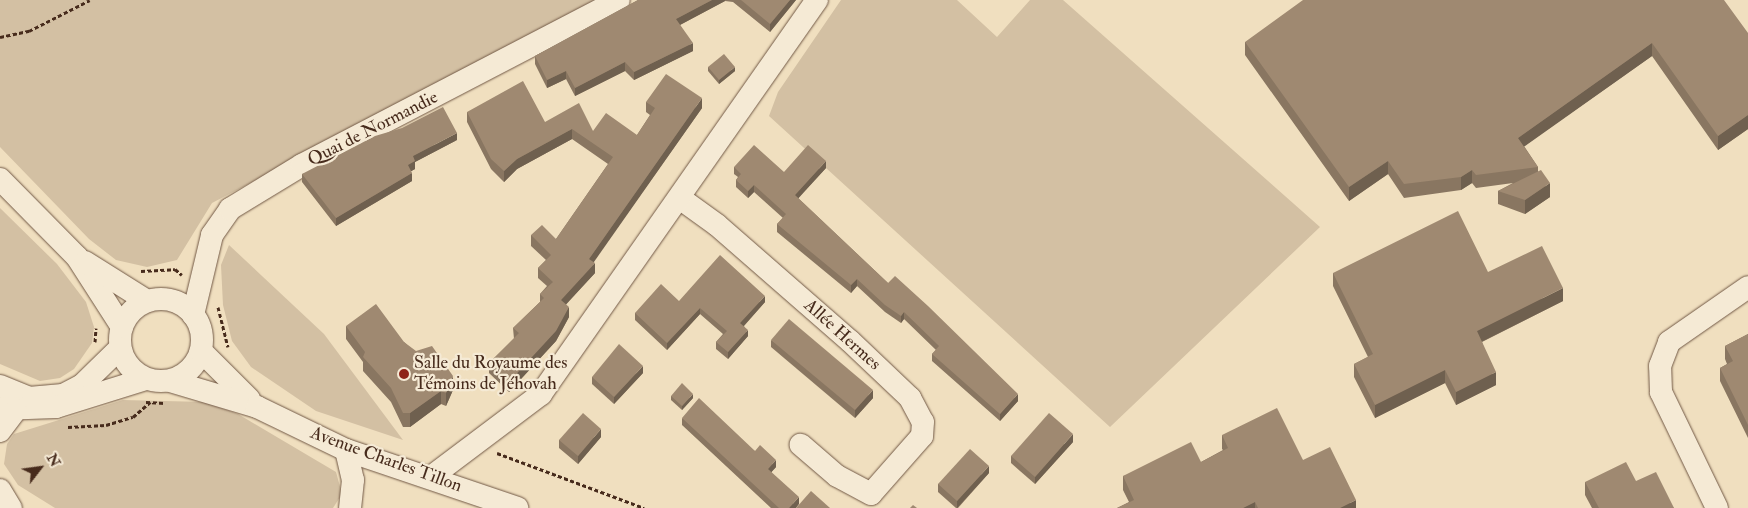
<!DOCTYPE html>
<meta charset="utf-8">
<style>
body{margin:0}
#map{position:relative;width:1748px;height:508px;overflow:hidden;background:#f0dfbf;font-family:"IM FELL Double Pica",serif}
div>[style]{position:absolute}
.green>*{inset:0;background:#d3c0a3}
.path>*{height:3px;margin-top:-1.5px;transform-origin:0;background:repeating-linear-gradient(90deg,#472b1c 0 4px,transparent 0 6.5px)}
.roads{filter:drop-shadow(0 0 1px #715845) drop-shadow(0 0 1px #715845)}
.minor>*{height:22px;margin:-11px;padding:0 11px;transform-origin:11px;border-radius:11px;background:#f5ead5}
.minor>.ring{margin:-11px;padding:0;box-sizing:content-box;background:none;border:22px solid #f5ead5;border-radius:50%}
.wall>*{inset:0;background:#897661}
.shaded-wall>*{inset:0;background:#6f604f}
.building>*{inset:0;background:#9f8971}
.dots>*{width:14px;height:14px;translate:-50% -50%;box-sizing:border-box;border:2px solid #f5ead5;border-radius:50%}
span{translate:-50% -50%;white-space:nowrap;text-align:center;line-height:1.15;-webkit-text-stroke:4.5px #f5ead5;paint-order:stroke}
.street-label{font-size:18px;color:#472b1c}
.poi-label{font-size:18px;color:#472b1c}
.left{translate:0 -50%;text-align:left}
.north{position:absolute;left:15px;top:443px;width:50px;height:50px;-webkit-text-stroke:4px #f5ead5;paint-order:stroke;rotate:60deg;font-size:14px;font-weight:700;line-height:20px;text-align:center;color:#472b1c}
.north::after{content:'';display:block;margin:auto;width:18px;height:22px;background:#472b1c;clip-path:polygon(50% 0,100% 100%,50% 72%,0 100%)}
</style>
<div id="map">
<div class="green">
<i style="clip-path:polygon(0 0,601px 0,212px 203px,177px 260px,147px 267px,116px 260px,89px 239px,0 147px)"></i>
<i style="clip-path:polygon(841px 0,957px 0,997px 37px,1030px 0,1063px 0,1320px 227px,1110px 427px,769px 116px,778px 92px)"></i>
<i style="clip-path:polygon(0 208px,57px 264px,86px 302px,94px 327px,92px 343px,74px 369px,60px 378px,40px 381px,0 364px)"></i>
<i style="clip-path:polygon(229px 245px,324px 334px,403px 440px,316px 411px,251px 367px,232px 341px,223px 305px,221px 265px)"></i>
<i style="clip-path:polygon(123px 400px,205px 402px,238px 414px,336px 472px,342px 494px,333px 508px,55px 508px,18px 485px,4px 464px,7px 444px,14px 434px)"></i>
</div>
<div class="path">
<i style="left:0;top:37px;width:30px;rotate:-12deg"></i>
<i style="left:29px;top:31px;width:68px;rotate:-26.9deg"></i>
<i style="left:141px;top:271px;width:34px;rotate:-3deg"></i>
<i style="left:175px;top:269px;width:9px;rotate:41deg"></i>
<i style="left:218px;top:307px;width:41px;rotate:76deg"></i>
<i style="left:95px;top:342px;width:14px;rotate:-86deg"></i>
<i style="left:146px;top:402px;width:19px;rotate:3deg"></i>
<i style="left:68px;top:427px;width:38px;rotate:-3deg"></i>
<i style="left:106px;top:425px;width:28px;rotate:-17deg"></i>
<i style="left:133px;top:417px;width:23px;rotate:-41deg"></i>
<i style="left:497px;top:453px;width:157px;rotate:20.5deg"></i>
</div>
<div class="roads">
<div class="minor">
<i style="left:0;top:179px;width:110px;rotate:45.4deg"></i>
<i style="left:77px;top:257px;width:83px;rotate:57.3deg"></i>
<i style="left:681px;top:199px;width:44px;rotate:35.8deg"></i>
<i style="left:717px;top:225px;width:176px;rotate:41.1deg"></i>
<i style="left:850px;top:341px;width:83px;rotate:43.5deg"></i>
<i style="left:910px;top:398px;width:27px;rotate:62deg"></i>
<i style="left:923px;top:422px;width:14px;rotate:94deg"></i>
<i style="left:922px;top:436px;width:77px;rotate:131.3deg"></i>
<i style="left:871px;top:494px;width:38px;rotate:-152deg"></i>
<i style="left:837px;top:476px;width:48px;rotate:-139.3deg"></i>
<i style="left:85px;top:262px;width:73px;rotate:32.2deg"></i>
<i class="ring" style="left:120px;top:299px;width:60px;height:60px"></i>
<i style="left:193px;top:315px;width:82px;rotate:-76.6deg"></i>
<i style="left:212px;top:235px;width:32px;rotate:-55deg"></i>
<i style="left:230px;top:209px;width:84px;rotate:-31.4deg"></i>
<i style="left:302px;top:165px;width:357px;rotate:-27.5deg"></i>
<i style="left:201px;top:351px;width:68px;rotate:45deg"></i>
<i style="left:170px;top:381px;width:91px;rotate:16.6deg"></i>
<i style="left:257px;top:407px;width:99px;rotate:25.8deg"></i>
<i style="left:346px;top:450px;width:181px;rotate:18.7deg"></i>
<i style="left:0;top:386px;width:31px;rotate:22deg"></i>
<i style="left:29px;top:398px;width:34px;rotate:-5deg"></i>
<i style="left:63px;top:395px;width:20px;rotate:-27deg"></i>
<i style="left:81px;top:386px;width:54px;rotate:-44.3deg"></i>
<i style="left:0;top:409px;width:56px;rotate:-2deg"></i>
<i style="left:56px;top:407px;width:94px;rotate:-17.3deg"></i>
<i style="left:0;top:431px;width:26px;rotate:-53deg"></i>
<i style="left:346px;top:450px;width:31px;rotate:77deg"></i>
<i style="left:353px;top:480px;width:28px;rotate:96deg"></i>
<i style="left:431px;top:477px;width:138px;rotate:-37deg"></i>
<i style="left:541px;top:394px;width:481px;rotate:-55deg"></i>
<i style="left:0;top:490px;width:21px;rotate:59deg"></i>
<i style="left:1717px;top:508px;width:129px;rotate:-115.8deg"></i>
<i style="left:1661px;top:392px;width:26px;rotate:-92deg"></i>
<i style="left:1660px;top:366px;width:26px;rotate:-69deg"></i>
<i style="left:1669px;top:342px;width:96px;rotate:-34.8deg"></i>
</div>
</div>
<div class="wall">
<i style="clip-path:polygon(638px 0,796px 0,770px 32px,733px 2px,725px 1px,680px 25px,693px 51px,634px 80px,625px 71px,575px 96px,566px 79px,547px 88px,535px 64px,535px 56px)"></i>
<i style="clip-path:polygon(1748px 33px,1748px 129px,1718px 150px,1652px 56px,1524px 146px,1538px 167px,1538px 171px,1550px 197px,1525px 214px,1498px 204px,1498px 191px,1513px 183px,1476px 188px,1472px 183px,1461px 190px,1404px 198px,1388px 174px,1349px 201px,1245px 55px,1245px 42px)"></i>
<i style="clip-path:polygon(708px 67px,735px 71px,719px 84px,708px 71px)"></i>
<i style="clip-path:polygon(646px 102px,702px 108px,593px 262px,595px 273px,566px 304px,569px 317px,556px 341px,509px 392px,489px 373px,489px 363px,514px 339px,513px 328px,540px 302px,540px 294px,547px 286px,538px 278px,538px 268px,546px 260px,531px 246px,531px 235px,556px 239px,608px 164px,572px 139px,517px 169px,504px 182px,491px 169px,467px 122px,467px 112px,545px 122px,593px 131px,637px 135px,650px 115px,646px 112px)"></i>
<i style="clip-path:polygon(457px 140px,415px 162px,415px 169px,411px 171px,412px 181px,336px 226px,302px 182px,302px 174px)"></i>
<i style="clip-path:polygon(734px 167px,784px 172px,826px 168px,798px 198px,888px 283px,1018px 401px,1000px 421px,932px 361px,932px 354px,936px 350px,904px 319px,901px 323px,885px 312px,857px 286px,851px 293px,777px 232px,777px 224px,783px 218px,754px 192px,748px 198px,736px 187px,736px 180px,738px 177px,734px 174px)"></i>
<i style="clip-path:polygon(1333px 273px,1563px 301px,1482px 342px,1496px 385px,1456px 405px,1445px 383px,1375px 418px,1354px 377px,1354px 364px,1368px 357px,1333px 286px)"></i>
<i style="clip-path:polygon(679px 301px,765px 302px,744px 326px,748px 336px,728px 359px,716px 349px,716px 342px,723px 334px,700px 314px,667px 350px,635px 320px,635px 313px)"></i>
<i style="clip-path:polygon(346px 326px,404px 342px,453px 390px,446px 406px,441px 404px,410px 427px,403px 427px,391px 402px,363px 371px,363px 362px,346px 339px)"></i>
<i style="clip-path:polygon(1748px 334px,1748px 438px,1720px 381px,1720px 368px,1727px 364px,1725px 359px,1725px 346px)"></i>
<i style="clip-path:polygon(771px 340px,873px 398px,855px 418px,771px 347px)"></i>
<i style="clip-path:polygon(643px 373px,614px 404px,592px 384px,592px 377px)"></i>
<i style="clip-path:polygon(671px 396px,693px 398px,682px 410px,671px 400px)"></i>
<i style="clip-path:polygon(682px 418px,755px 451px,776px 467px,771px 472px,796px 508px,771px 508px,682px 425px)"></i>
<i style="clip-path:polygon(1222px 435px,1303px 460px,1356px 508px,1117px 508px,1129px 502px,1123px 490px,1123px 476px,1201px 462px,1223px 450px,1222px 449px)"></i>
<i style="clip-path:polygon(601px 437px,578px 464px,559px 448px,559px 440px)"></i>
<i style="clip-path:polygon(1073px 442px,1035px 484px,1011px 463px,1011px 456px)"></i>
<i style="clip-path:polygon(989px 473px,958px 508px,956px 508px,938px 492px,938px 484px)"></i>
<i style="clip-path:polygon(1636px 481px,1674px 508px,1592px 508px,1585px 495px,1585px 482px)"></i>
</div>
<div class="shaded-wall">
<i style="clip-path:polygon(712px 0,725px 0,725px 1px,676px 27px,676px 19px)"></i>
<i style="clip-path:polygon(790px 0,796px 0,770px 32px,770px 24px)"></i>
<i style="clip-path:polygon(693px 43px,693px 51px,634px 80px,634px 72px)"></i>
<i style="clip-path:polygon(1652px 43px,1652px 56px,1518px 151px,1518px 138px)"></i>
<i style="clip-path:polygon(625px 62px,625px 71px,575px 96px,575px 88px)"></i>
<i style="clip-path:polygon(735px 67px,735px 71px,719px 84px,719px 80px)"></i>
<i style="clip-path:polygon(566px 71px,566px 79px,547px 88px,547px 80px)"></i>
<i style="clip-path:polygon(702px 98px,702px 108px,589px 269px,589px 259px)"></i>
<i style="clip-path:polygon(1748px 115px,1748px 129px,1718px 150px,1718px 136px)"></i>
<i style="clip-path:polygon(572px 129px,572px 139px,517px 169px,504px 182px,504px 171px,517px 159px)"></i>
<i style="clip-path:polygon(457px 133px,457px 140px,415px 162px,415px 169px,408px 173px,408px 165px,413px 156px)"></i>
<i style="clip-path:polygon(826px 161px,826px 168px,795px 202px,795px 195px)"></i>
<i style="clip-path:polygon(1388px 161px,1388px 174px,1349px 201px,1349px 187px)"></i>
<i style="clip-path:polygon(1472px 170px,1472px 183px,1461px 190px,1461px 177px)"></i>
<i style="clip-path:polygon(412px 173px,412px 181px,336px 226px,336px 218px)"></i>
<i style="clip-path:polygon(1550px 183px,1550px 197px,1525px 214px,1525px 200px)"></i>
<i style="clip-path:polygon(754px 185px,754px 192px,748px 198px,748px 191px)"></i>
<i style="clip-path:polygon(595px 263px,595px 273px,561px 310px,561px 300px)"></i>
<i style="clip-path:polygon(857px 279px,857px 286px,851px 293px,851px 285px)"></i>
<i style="clip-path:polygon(1563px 288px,1563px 301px,1477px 344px,1477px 331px)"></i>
<i style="clip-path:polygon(765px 296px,765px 302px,740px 330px,740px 323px)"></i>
<i style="clip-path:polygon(569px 307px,569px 317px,556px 341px,509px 392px,509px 382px)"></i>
<i style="clip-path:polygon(700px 308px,700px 314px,667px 350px,667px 343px)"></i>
<i style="clip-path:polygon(904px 312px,904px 319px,901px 323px,901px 316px)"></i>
<i style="clip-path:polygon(748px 330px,748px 336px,728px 359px,728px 352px)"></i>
<i style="clip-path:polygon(643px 366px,643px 373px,614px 404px,614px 397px)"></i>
<i style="clip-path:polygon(1445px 370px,1445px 383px,1375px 418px,1375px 405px)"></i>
<i style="clip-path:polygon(1496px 372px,1496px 385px,1456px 405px,1456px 392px)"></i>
<i style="clip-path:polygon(453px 376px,453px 390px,446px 406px,446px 393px)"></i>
<i style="clip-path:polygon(873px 390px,873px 398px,855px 418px,855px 410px)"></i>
<i style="clip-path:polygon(441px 391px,441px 404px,410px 427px,410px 413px)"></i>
<i style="clip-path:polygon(693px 394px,693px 398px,682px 410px,682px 406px)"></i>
<i style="clip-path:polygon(1018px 394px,1018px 401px,1000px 421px,1000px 414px)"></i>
<i style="clip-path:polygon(601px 429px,601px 437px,578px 464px,578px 456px)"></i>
<i style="clip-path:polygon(1073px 434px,1073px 442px,1035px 484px,1035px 477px)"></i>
<i style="clip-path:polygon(776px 460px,776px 467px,768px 476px,768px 469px)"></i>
<i style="clip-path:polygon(989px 466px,989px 473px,957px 508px,957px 501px)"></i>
<i style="clip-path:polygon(799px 497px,799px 504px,796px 508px,789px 508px)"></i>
<i style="clip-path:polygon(1356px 500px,1356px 508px,1340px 508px)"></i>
<i style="clip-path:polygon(1255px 502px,1255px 508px,1243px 508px)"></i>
</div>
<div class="building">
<i style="clip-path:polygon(638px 0,712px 0,676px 19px,693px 43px,634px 72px,625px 62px,575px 88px,566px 71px,547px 80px,535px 56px)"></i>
<i style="clip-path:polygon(741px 0,790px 0,770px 24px)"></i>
<i style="clip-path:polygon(1303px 0,1724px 0,1748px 33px,1748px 115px,1718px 136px,1652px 43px,1518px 138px,1538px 167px,1476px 175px,1472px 170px,1461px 177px,1404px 184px,1388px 161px,1349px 187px,1245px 42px)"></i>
<i style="clip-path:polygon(724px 54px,735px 67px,719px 80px,708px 67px)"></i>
<i style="clip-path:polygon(666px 74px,702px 98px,589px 259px,595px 263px,561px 300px,569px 307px,556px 331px,509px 382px,489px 363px,519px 333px,513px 328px,544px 298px,540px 294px,553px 282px,538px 268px,551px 255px,531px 235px,542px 225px,556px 239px,613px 157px,572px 129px,517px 159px,504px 171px,491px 159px,467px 112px,523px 81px,545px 122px,579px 103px,593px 131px,606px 113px,637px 135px,655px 108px,646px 102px)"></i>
<i style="clip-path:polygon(443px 107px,457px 133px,413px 156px,415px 161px,408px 165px,412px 173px,336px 218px,302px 174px,375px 136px,402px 128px)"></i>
<i style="clip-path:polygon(754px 145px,784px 172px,808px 145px,826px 161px,795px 195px,888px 283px,895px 276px,928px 306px,1018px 394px,1000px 414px,932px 354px,939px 346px,904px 312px,901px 316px,885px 305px,857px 279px,851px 285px,777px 224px,786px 214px,754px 185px,748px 191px,736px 180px,741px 174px,734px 167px)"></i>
<i style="clip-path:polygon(1541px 170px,1550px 183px,1525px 200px,1498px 191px)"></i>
<i style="clip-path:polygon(1458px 211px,1488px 272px,1542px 246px,1563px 288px,1477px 331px,1496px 372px,1456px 392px,1445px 370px,1375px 405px,1354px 364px,1373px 354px,1333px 273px)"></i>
<i style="clip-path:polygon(720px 255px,765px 296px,740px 323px,748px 330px,728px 352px,716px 342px,727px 331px,700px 308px,667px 343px,635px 313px,661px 284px,679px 301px)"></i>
<i style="clip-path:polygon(376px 304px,404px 342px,416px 351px,432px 346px,453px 376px,446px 393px,441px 391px,410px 413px,403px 413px,391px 388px,363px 357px,365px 352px,346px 326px)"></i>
<i style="clip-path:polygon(789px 319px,873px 390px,855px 410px,771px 340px)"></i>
<i style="clip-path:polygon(1748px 334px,1748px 425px,1720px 368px,1733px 361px,1725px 346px)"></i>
<i style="clip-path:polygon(619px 344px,643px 366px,614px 397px,592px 377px)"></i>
<i style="clip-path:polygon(682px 383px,693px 394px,682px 406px,671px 396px)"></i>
<i style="clip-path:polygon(699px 398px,755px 451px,760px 445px,776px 460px,768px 469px,799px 497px,789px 508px,779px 508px,682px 418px)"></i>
<i style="clip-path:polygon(1277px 408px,1303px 460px,1330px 447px,1356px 500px,1340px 508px,1258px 508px,1255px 502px,1243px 508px,1117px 508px,1134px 500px,1123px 476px,1191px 442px,1201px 462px,1228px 448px,1222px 435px)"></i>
<i style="clip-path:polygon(583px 413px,601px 429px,578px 456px,559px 440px)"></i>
<i style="clip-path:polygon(1049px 413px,1073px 434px,1035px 477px,1011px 456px)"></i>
<i style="clip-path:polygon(970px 449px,989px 466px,957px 501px,938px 484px)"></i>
<i style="clip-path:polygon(1626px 462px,1636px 481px,1656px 472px,1674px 508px,1599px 508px,1585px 482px)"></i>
<i style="clip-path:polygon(811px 491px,830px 508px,796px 508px)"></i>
<i style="clip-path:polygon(913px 505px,917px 508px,910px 508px)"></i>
</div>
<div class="dots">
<i style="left:404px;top:374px;background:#8f2418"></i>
</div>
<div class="street-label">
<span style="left:373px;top:129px;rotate:-27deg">Quai de Normandie</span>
<span style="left:842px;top:335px;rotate:42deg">Allée Hermes</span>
<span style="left:386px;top:460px;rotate:20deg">Avenue Charles Tillon</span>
</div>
<div class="poi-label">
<span class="left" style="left:414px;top:374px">Salle du Royaume des<br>Témoins de Jéhovah</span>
</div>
<div class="north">N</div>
</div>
